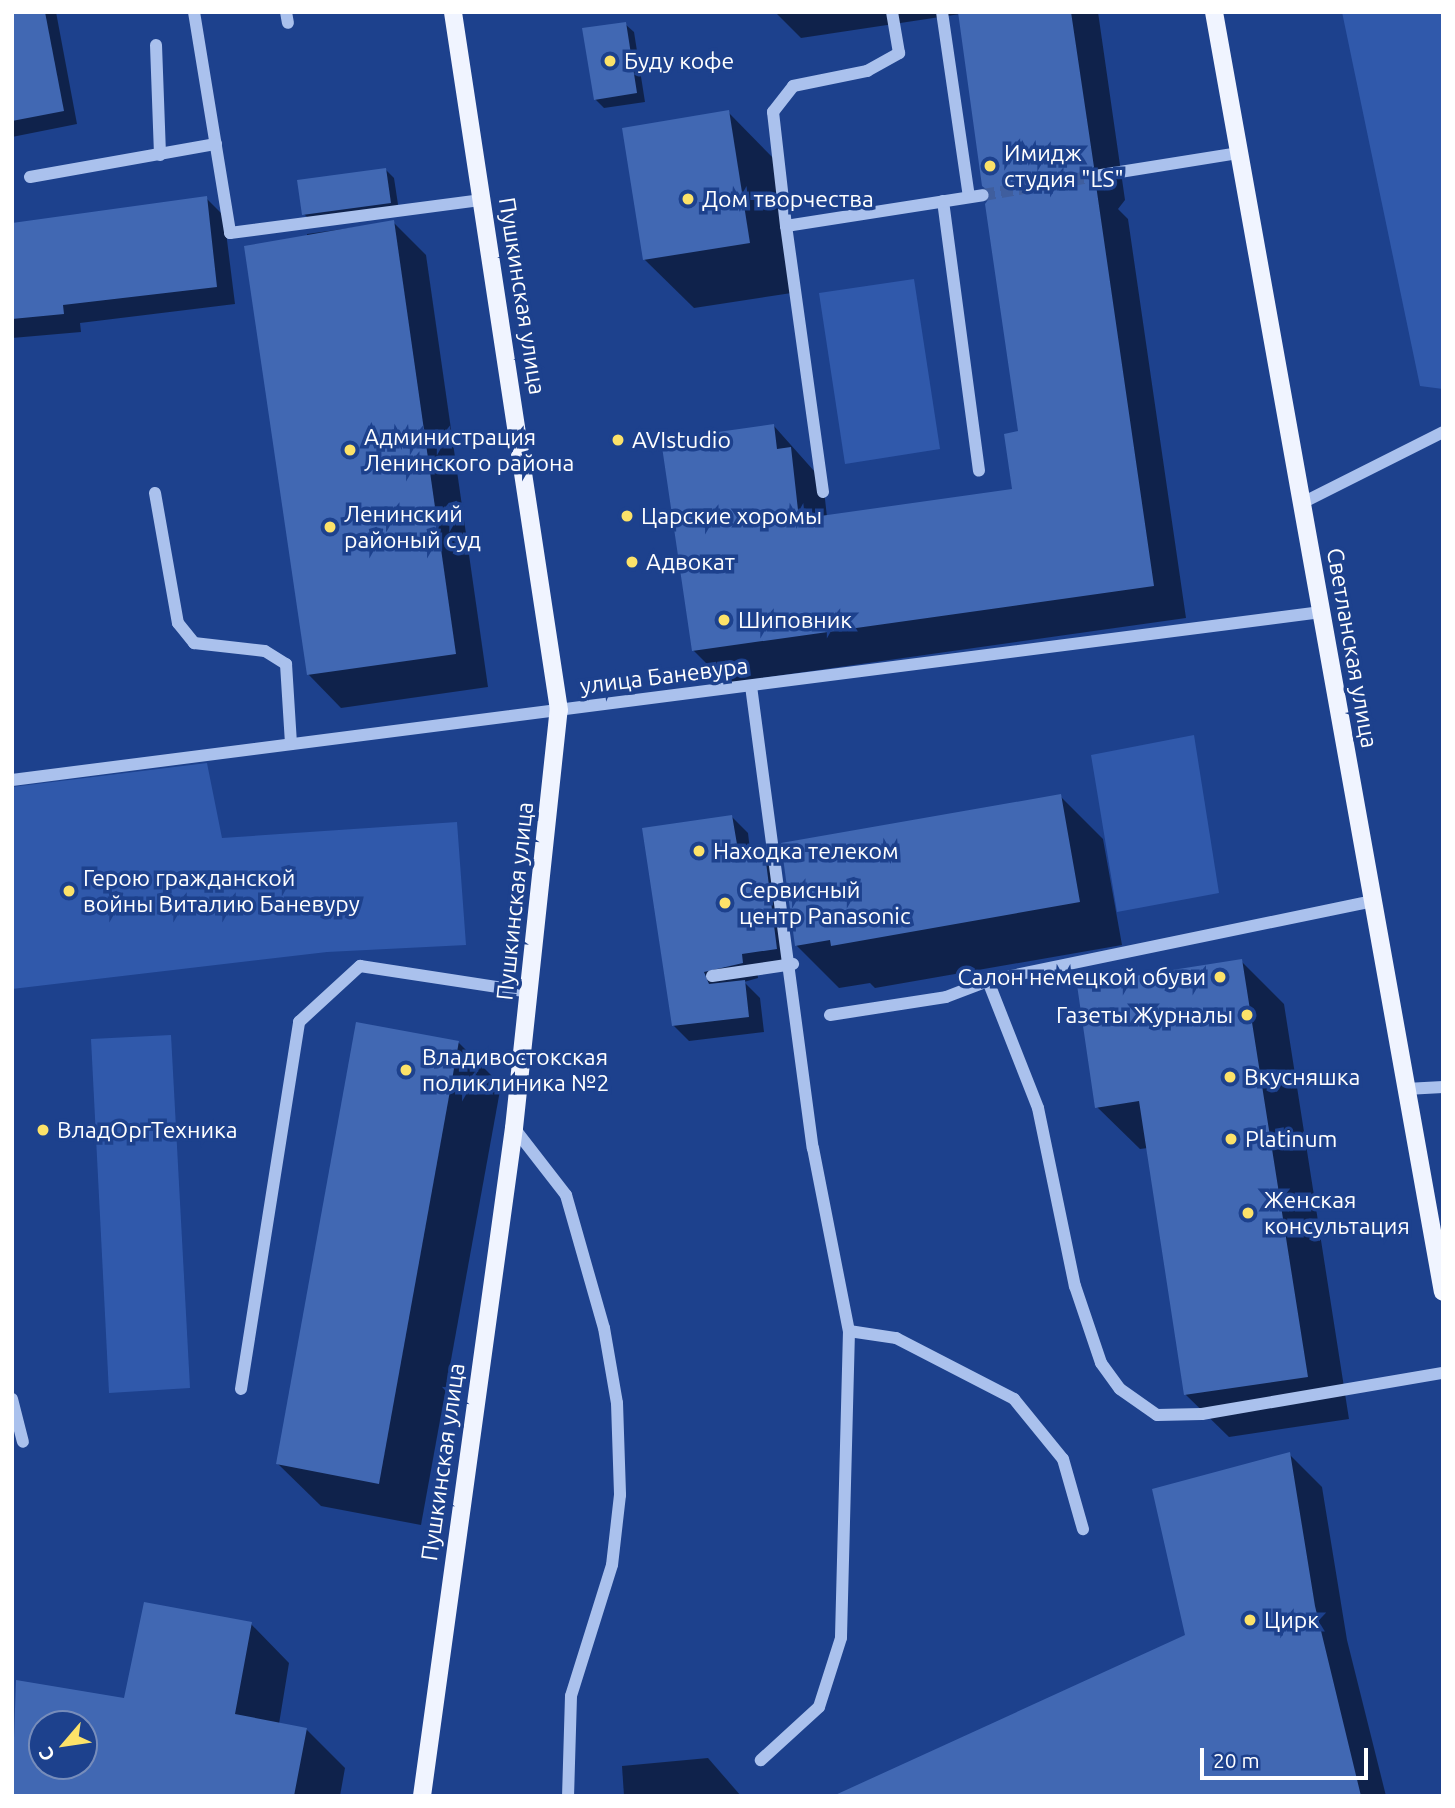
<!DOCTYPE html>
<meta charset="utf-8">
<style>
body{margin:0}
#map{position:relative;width:1455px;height:1808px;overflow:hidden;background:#1d418d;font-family:Ubuntu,sans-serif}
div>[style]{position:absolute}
.green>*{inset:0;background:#3059ab}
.shadow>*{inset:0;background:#0007}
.building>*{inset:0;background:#4168b3}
.minor-tunnel>*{height:12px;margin-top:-6px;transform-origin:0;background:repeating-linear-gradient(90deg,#3f5e9e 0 12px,transparent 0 18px)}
.minor>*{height:12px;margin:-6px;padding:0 6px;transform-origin:6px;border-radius:6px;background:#aac1ed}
.major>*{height:18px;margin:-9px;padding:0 9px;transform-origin:9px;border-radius:9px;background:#f0f4ff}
.dots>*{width:19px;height:19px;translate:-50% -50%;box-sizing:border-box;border:4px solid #1d418d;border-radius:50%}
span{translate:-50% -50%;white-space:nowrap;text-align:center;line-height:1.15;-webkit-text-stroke:7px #1d418d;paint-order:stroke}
.poi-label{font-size:23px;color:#fff}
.left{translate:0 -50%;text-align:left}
.right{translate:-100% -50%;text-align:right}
.street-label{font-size:23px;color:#fff}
.frame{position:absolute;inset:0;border:14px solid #fff;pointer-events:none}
.north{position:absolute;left:28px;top:1710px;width:70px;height:70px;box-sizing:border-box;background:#1d418d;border:2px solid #778dbb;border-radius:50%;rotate:241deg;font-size:19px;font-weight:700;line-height:28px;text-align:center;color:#fff}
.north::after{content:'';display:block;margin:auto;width:24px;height:32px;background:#fce269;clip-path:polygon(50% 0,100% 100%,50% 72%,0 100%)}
.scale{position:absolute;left:1200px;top:1748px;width:168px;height:32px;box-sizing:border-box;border:4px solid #fff;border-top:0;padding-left:9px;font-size:21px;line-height:24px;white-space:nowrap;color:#fff;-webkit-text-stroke:5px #1d418d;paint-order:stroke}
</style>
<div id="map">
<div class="green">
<i style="clip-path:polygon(1342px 12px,1443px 12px,1443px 389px,1420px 386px)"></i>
<i style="clip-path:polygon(914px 279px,940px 449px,845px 464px,819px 293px)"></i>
<i style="clip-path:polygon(1194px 735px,1219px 893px,1117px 912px,1091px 755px)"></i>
<i style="clip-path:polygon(207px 763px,222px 838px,457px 822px,466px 945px,327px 952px,12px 989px,12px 787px)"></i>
<i style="clip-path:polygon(171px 1035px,190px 1388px,109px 1393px,91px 1039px)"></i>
</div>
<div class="shadow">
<i style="clip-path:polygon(12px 12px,56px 12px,77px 124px,12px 137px)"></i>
<i style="clip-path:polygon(775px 12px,1098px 12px,1125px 200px,1118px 209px,1128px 219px,1186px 618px,726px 683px,693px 650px,774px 426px,823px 481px,827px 517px,1014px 491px,1020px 433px,993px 195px,960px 14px,801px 38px)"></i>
<i style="clip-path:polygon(625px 24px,634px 32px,645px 102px,604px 108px,595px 99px)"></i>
<i style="clip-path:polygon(728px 112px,777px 162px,798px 292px,694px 308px,644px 259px)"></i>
<i style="clip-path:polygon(386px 170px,394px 178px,399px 211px,313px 223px,304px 214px)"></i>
<i style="clip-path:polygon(206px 198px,224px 216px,235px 304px,80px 323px,81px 332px,12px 338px,12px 224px)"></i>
<i style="clip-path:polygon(393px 222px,426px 255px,488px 687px,341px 708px,308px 674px,307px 234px)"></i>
<i style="clip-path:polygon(1060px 796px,1103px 839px,1122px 945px,875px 988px,870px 983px,839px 988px,796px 945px)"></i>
<i style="clip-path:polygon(732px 817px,748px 833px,750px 850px,763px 848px,779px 863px,792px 964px,757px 970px,758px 978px,744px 982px,760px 998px,764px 1032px,689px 1041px,673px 1025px)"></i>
<i style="clip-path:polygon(1241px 961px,1284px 1004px,1349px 1419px,1229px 1437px,1186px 1395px,1148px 1148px,1140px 1149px,1097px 1107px)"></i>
<i style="clip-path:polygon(458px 1042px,501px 1085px,421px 1525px,321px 1506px,278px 1464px)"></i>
<i style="clip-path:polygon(1289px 1454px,1322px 1487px,1347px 1640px,1386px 1796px,837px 1796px,1187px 1636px)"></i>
<i style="clip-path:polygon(evenodd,251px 1624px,289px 1663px,279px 1724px,306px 1729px,345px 1768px,340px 1796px,12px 1796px,18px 1682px,125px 1700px,251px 1624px,42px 1724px,84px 1724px,84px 1766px,42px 1766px,42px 1724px)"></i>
<i style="clip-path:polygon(708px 1758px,741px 1796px,624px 1796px,622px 1766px)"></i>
</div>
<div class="building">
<i style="clip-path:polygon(12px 12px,45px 12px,64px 111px,12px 121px)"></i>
<i style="clip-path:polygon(958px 12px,1071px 12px,1094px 167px,1086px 177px,1096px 185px,1154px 586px,692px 651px,661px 440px,774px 424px,777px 449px,791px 447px,799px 519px,1012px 489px,1004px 434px,1018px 431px,985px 204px,992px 194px,982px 186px)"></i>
<i style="clip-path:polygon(626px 22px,637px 93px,594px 100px,582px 28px)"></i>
<i style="clip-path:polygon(729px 110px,750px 243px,643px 260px,622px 128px)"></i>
<i style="clip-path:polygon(386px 168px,391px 203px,302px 215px,297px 180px)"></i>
<i style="clip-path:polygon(207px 196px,217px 287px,63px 305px,64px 314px,12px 319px,12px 223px)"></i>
<i style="clip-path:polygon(394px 220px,456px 654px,307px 675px,244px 246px)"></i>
<i style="clip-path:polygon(1061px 794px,1080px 902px,831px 946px,830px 940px,795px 946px,781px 843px)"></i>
<i style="clip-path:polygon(732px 815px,738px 850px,764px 846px,777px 949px,742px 954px,743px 963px,704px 972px,709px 984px,745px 980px,749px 1017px,672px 1026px,642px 828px)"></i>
<i style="clip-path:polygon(1242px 959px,1308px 1377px,1184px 1395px,1139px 1101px,1095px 1108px,1077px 985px)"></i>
<i style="clip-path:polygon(356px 1022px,459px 1041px,379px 1484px,276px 1464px)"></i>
<i style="clip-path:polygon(1290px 1452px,1315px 1606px,1361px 1796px,833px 1796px,1185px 1635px,1152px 1489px)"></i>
<i style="clip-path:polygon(evenodd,144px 1602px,252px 1622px,235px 1714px,307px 1728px,294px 1796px,12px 1796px,16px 1680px,124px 1698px,144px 1602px,42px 1724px,84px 1724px,84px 1766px,42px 1766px,42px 1724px)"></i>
</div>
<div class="minor-tunnel">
<i style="left:983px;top:195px;width:114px;rotate:-9.6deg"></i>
</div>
<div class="minor">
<i style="left:194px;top:12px;width:224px;rotate:80.7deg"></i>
<i style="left:230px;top:233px;width:254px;rotate:-7.5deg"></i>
<i style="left:286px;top:12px;width:11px;rotate:80deg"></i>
<i style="left:942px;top:12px;width:187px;rotate:81.7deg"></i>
<i style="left:156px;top:45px;width:110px;rotate:87.9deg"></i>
<i style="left:1095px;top:176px;width:146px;rotate:-9.1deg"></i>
<i style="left:30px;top:177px;width:189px;rotate:-10.1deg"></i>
<i style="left:943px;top:201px;width:272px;rotate:82.4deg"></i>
<i style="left:786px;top:226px;width:115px;rotate:-96.5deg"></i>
<i style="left:773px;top:112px;width:33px;rotate:-52deg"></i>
<i style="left:793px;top:86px;width:76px;rotate:-11.5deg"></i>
<i style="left:867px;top:71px;width:37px;rotate:-29deg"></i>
<i style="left:899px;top:53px;width:42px;rotate:-99.7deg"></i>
<i style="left:823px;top:492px;width:269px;rotate:-97.9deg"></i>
<i style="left:786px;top:226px;width:199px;rotate:-8.9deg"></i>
<i style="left:155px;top:493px;width:132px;rotate:80deg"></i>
<i style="left:178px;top:623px;width:26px;rotate:51deg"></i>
<i style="left:194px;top:643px;width:71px;rotate:6.4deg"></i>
<i style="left:265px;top:651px;width:25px;rotate:32deg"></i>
<i style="left:286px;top:664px;width:80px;rotate:86.4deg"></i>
<i style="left:1302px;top:503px;width:158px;rotate:-26.7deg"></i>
<i style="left:751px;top:686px;width:466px;rotate:82.4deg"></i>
<i style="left:813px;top:1148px;width:187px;rotate:78.9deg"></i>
<i style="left:849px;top:1331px;width:307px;rotate:91.5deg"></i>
<i style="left:841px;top:1638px;width:72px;rotate:107.7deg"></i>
<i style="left:819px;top:1707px;width:79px;rotate:137.6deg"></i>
<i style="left:12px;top:780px;width:1320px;rotate:-7.31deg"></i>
<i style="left:1373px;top:901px;width:393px;rotate:168.3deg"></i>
<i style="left:988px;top:981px;width:136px;rotate:68.5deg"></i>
<i style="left:1038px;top:1108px;width:182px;rotate:78.3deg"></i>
<i style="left:1075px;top:1286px;width:81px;rotate:71.3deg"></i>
<i style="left:1101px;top:1363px;width:32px;rotate:54deg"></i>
<i style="left:1120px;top:1389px;width:45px;rotate:35.1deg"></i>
<i style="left:1157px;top:1415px;width:45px;rotate:-1.3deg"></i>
<i style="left:1202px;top:1414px;width:244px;rotate:-9.7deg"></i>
<i style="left:712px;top:976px;width:82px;rotate:-8.4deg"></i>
<i style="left:830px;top:1015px;width:117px;rotate:-8.8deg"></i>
<i style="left:946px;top:997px;width:45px;rotate:-20.9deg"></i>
<i style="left:1406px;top:1089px;width:37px;rotate:-3deg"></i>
<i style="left:514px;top:1128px;width:85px;rotate:52.2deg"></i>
<i style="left:566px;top:1195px;width:138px;rotate:74.1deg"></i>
<i style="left:604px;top:1328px;width:76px;rotate:80.2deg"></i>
<i style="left:617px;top:1403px;width:92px;rotate:88.1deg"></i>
<i style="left:620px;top:1495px;width:70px;rotate:96.5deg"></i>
<i style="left:612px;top:1565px;width:137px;rotate:107.4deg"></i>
<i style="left:571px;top:1696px;width:100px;rotate:91.7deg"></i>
<i style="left:849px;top:1331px;width:48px;rotate:8.5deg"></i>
<i style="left:896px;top:1338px;width:133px;rotate:27.3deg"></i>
<i style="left:1014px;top:1399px;width:77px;rotate:50.8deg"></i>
<i style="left:1063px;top:1459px;width:73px;rotate:74.1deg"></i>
<i style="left:241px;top:1389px;width:372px;rotate:-81deg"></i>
<i style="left:299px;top:1022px;width:83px;rotate:-42.6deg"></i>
<i style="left:360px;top:966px;width:172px;rotate:8.7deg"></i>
<i style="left:12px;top:1399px;width:44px;rotate:75.7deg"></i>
</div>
<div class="major">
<i style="left:1214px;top:12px;width:1300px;rotate:79.86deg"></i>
<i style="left:422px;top:1796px;width:674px;rotate:-82.16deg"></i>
<i style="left:514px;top:1128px;width:420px;rotate:-83.9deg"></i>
<i style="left:559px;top:710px;width:706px;rotate:-98.64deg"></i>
</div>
<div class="dots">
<i style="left:610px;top:61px;background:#fce269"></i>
<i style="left:990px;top:166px;background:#fce269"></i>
<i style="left:688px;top:199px;background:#fce269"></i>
<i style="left:618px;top:440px;background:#fce269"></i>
<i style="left:350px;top:450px;background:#fce269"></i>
<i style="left:627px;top:516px;background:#fce269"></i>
<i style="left:330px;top:527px;background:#fce269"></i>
<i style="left:632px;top:562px;background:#fce269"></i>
<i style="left:724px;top:620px;background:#fce269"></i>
<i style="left:699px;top:851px;background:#fce269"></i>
<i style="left:69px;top:891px;background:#fce269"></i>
<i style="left:725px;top:903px;background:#fce269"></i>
<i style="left:1220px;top:977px;background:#fce269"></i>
<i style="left:1247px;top:1015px;background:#fce269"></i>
<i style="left:406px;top:1070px;background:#fce269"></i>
<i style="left:1230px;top:1077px;background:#fce269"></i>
<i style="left:43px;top:1130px;background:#fce269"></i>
<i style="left:1231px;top:1139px;background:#fce269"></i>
<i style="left:1248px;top:1213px;background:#fce269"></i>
<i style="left:1250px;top:1620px;background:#fce269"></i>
</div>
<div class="poi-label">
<span class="left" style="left:624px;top:61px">Буду кофе</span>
<span class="left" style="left:1004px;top:166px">Имидж<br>студия "LS"</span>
<span class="left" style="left:702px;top:199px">Дом творчества</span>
<span class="left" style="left:364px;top:450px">Администрация<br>Ленинского района</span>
<span class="left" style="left:632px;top:440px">AVIstudio</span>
<span class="left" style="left:344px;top:527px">Ленинский<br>районый суд</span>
<span class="left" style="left:641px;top:516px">Царские хоромы</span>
<span class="left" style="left:646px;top:562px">Адвокат</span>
<span class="left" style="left:738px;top:620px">Шиповник</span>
<span class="left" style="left:713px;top:851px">Находка телеком</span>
<span class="left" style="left:83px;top:891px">Герою гражданской<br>войны Виталию Баневуру</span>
<span class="left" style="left:739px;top:903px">Сервисный<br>центр Panasonic</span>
<span class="right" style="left:1206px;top:977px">Салон немецкой обуви</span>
<span class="right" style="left:1233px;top:1015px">Газеты Журналы</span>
<span class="left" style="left:422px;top:1070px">Владивостокская<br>поликлиника №2</span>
<span class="left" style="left:1244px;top:1077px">Вкусняшка</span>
<span class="left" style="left:57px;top:1130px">ВладОргТехника</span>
<span class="left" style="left:1245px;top:1139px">Platinum</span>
<span class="left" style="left:1264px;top:1213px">Женская<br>консультация</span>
<span class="left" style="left:1264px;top:1620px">Цирк</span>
</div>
<div class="street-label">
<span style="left:522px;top:296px;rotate:81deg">Пушкинская улица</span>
<span style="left:1352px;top:648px;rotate:80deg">Светланская улица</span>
<span style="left:664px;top:676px;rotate:-7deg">улица Баневура</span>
<span style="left:515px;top:901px;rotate:-84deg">Пушкинская улица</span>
<span style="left:443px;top:1462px;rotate:-82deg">Пушкинская улица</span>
</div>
<div class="frame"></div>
<div class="north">С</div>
<div class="scale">20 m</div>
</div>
